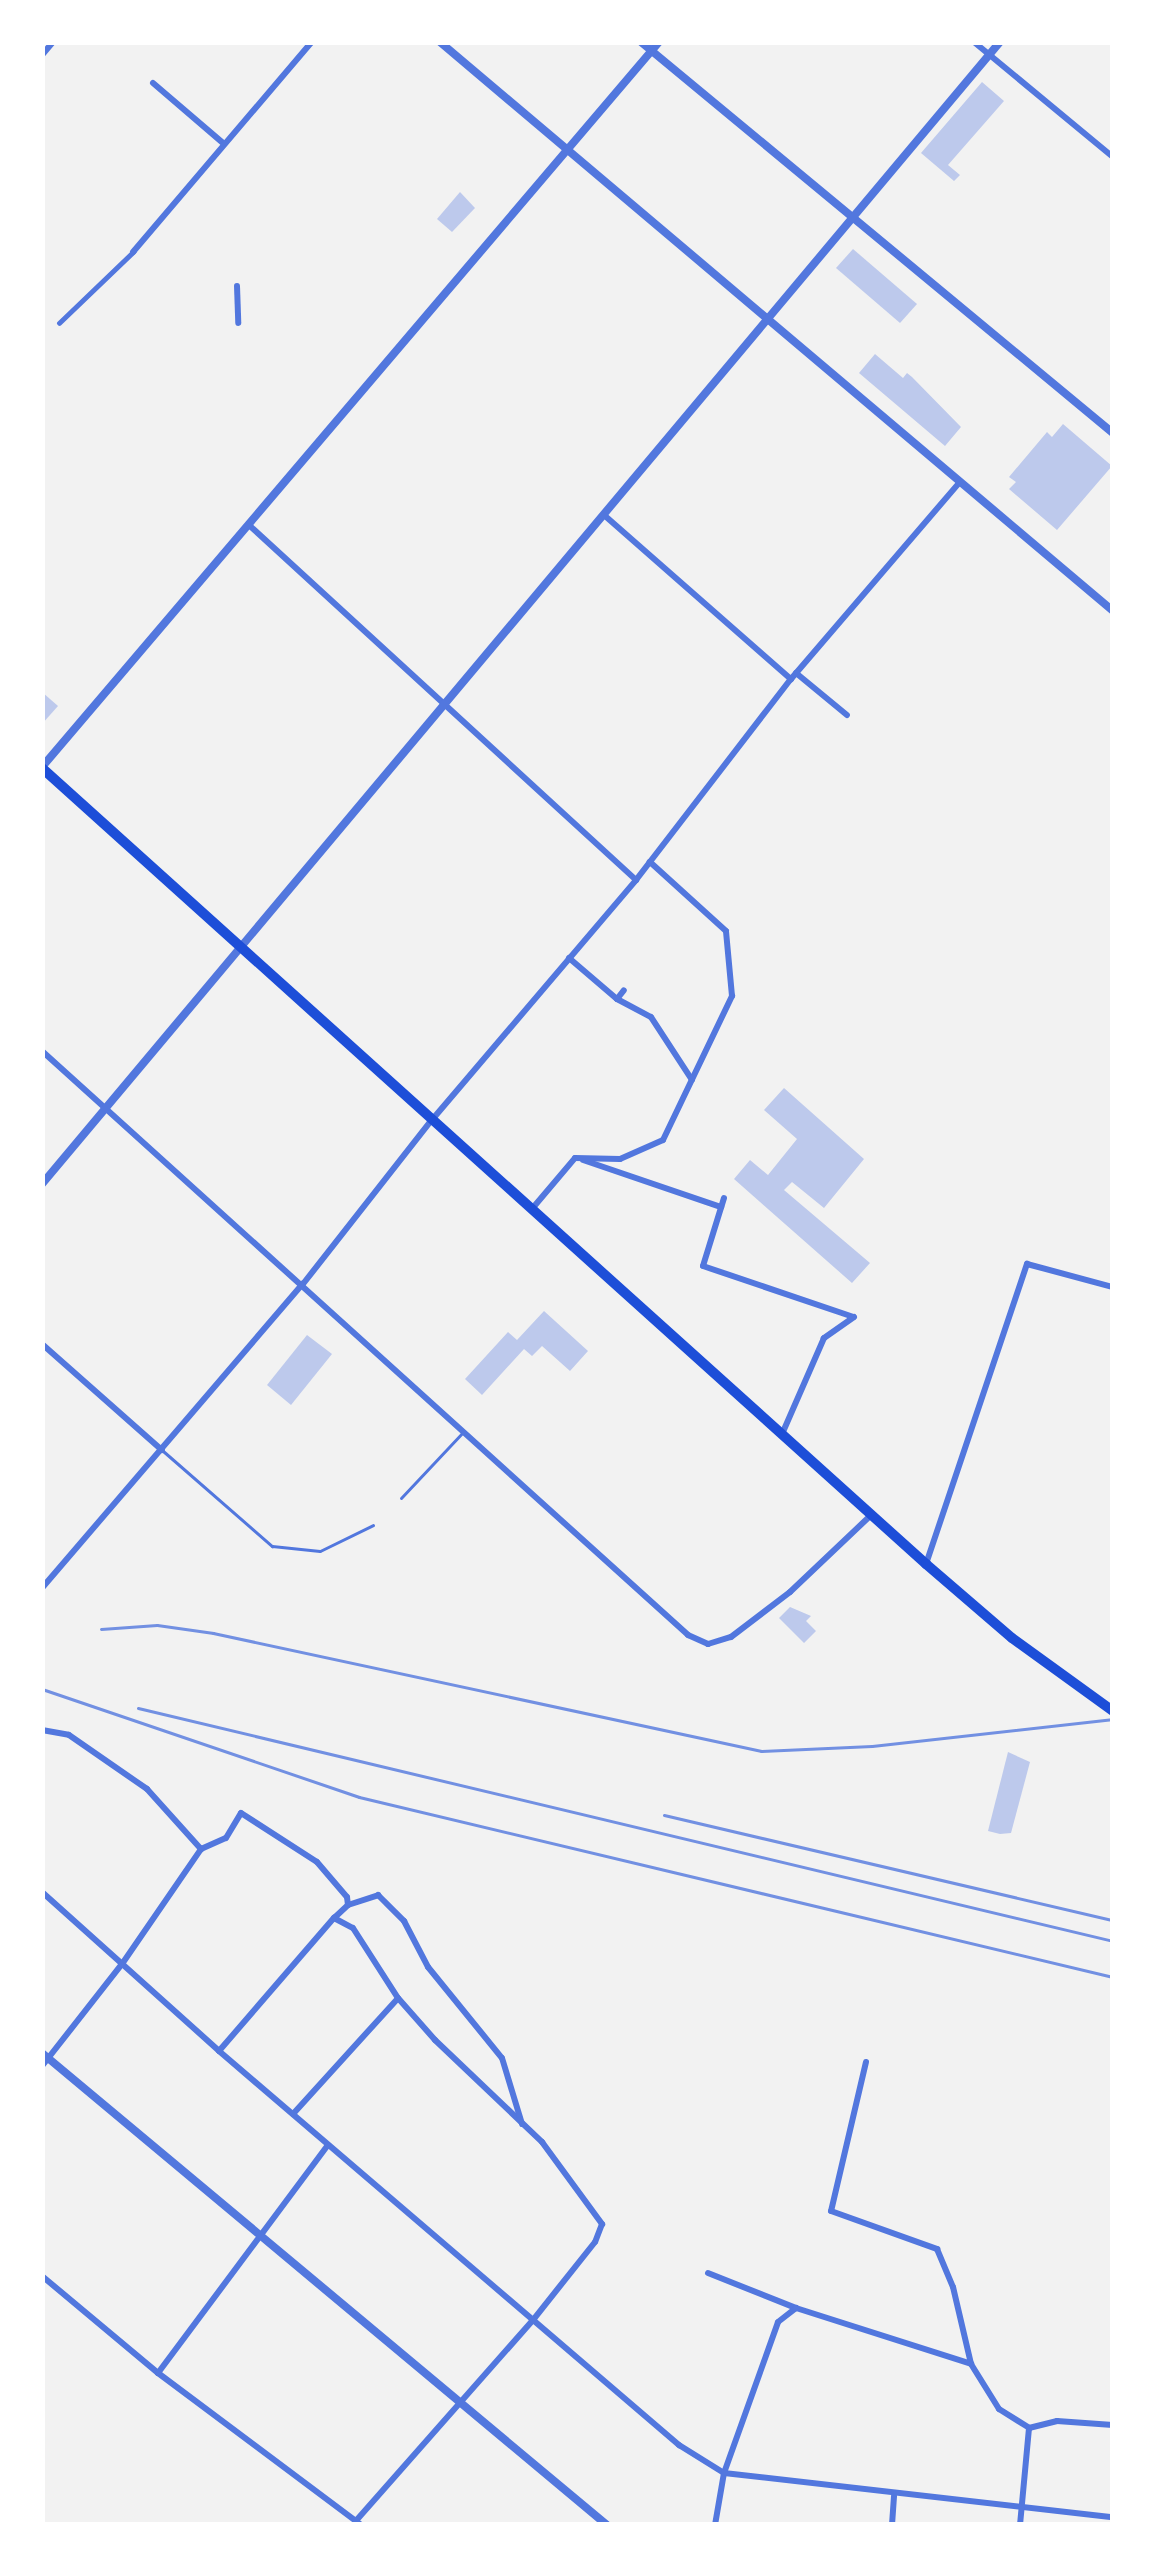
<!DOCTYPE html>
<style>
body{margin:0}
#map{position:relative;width:1155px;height:2567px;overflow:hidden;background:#f2f2f2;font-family:"Sofia Sans Condensed",sans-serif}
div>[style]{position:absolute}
.building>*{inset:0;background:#bdc9ec}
.service>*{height:3px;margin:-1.5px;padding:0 1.5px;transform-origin:1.5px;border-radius:1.5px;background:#5277de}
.pedestrian>*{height:4.5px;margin:-2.25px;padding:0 2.25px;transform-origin:2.25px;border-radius:2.25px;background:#5277de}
.minor>*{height:6px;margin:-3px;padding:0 3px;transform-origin:3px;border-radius:3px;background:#5277de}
.tertiary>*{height:8px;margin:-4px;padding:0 4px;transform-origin:4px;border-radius:4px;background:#5277de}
.trunk>*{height:10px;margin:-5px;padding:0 5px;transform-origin:5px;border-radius:5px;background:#1d4ed8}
.rail>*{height:3px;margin:-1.5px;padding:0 1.5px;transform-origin:1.5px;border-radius:1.5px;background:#7290e2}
span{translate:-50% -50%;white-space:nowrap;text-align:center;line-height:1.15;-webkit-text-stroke:10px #fff;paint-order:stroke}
.frame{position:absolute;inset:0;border:45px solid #fff;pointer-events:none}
</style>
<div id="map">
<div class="building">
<i style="clip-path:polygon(982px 82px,1004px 101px,948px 165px,960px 175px,954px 181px,921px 153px)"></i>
<i style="clip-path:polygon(460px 192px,475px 208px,452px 232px,437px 219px)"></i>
<i style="clip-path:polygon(853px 249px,917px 304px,900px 323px,836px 268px)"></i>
<i style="clip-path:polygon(875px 354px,903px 378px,907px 373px,912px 377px,961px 427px,945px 446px,859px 373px)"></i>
<i style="clip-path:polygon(1063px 424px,1112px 466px,1057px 530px,1009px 489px,1016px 482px,1009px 477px,1047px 432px,1052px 437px)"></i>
<i style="clip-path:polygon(42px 692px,58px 706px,42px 724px)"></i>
<i style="clip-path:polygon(784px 1088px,864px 1159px,824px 1208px,792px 1182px,784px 1190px,870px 1263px,852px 1283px,734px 1179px,750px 1160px,768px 1175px,797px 1139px,764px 1110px)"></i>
<i style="clip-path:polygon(544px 1311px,588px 1351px,570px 1371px,542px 1346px,532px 1356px,524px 1349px,482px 1395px,465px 1379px,508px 1332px,517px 1340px)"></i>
<i style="clip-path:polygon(307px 1335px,332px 1354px,291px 1405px,267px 1385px)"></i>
<i style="clip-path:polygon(790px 1607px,811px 1616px,806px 1621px,816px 1631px,804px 1643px,779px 1618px)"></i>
<i style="clip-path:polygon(1008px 1752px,1030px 1762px,1011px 1833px,1000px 1834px,988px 1831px)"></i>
</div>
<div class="service">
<i style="left:163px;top:1451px;width:145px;rotate:41.1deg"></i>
<i style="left:272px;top:1546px;width:48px;rotate:5.9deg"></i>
<i style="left:320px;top:1551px;width:59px;rotate:-26.1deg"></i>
<i style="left:401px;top:1498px;width:91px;rotate:-46.8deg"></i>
</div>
<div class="pedestrian">
<i style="left:59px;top:323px;width:103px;rotate:-43.8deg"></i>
</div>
<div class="minor">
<i style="left:974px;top:42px;width:180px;rotate:39.6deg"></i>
<i style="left:42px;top:55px;width:17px;rotate:-50deg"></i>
<i style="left:153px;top:83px;width:92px;rotate:40.6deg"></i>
<i style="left:133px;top:252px;width:276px;rotate:-49.6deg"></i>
<i style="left:237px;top:286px;width:37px;rotate:88deg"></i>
<i style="left:604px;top:515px;width:249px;rotate:41.3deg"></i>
<i style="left:250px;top:526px;width:524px;rotate:42.52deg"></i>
<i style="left:796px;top:673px;width:66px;rotate:39.5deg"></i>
<i style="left:569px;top:958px;width:63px;rotate:40.5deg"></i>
<i style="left:617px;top:999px;width:11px;rotate:-52deg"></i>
<i style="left:617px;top:999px;width:38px;rotate:28deg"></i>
<i style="left:651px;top:1017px;width:75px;rotate:56.9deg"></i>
<i style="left:42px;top:1051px;width:871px;rotate:42.11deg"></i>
<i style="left:688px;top:1635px;width:22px;rotate:24deg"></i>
<i style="left:708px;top:1644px;width:24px;rotate:-17deg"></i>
<i style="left:731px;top:1637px;width:74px;rotate:-37.3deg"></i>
<i style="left:790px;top:1592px;width:110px;rotate:-43.5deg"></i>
<i style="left:583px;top:1160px;width:146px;rotate:18.8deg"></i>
<i style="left:724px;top:1198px;width:71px;rotate:107.2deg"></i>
<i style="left:703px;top:1266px;width:159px;rotate:18.7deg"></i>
<i style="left:854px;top:1317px;width:37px;rotate:145deg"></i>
<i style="left:824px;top:1338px;width:105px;rotate:113.6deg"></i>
<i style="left:531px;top:1210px;width:68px;rotate:-49.8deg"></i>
<i style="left:575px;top:1158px;width:45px;rotate:1.3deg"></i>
<i style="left:620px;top:1159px;width:47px;rotate:-23.8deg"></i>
<i style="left:663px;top:1140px;width:160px;rotate:-64.4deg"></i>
<i style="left:732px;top:996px;width:65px;rotate:-95.3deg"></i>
<i style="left:726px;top:931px;width:103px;rotate:-137.8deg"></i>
<i style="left:42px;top:1344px;width:160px;rotate:41.5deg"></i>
<i style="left:926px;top:1564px;width:317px;rotate:-71.4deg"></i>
<i style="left:1027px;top:1264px;width:89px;rotate:15deg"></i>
<i style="left:42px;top:1588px;width:401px;rotate:-49.4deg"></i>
<i style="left:303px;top:1284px;width:207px;rotate:-51.9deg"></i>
<i style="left:431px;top:1121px;width:316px;rotate:-49.6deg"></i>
<i style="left:636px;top:880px;width:254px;rotate:-52.4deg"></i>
<i style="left:791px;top:679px;width:260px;rotate:-49.4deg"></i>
<i style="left:42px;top:1730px;width:27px;rotate:10deg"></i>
<i style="left:69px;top:1735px;width:95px;rotate:34.7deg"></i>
<i style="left:147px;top:1789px;width:81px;rotate:48deg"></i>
<i style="left:201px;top:1849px;width:27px;rotate:-24deg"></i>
<i style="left:226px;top:1838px;width:29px;rotate:-59deg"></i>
<i style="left:241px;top:1813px;width:90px;rotate:32.8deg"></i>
<i style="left:317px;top:1862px;width:46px;rotate:49.4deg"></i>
<i style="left:347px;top:1897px;width:8px;rotate:83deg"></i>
<i style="left:348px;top:1905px;width:19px;rotate:137deg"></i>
<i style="left:334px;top:1918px;width:21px;rotate:28deg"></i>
<i style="left:353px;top:1928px;width:83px;rotate:57.3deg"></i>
<i style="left:398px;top:1998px;width:56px;rotate:48.6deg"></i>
<i style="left:435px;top:2040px;width:148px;rotate:43.6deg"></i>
<i style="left:542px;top:2142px;width:102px;rotate:53.8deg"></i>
<i style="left:602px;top:2224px;width:19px;rotate:111deg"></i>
<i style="left:595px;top:2242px;width:100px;rotate:128.5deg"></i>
<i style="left:533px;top:2320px;width:268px;rotate:131.4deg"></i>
<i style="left:42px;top:1892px;width:238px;rotate:41.9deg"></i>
<i style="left:219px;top:2051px;width:606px;rotate:40.58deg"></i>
<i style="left:679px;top:2445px;width:53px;rotate:31.9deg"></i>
<i style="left:724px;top:2473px;width:391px;rotate:6.5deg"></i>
<i style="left:348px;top:1905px;width:32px;rotate:-18deg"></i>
<i style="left:378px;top:1895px;width:37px;rotate:45deg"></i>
<i style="left:404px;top:1921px;width:52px;rotate:62.4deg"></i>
<i style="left:428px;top:1967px;width:117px;rotate:50.9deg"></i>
<i style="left:502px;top:2058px;width:69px;rotate:73.1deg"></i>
<i style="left:219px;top:2051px;width:176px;rotate:-49.2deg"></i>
<i style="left:866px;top:2062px;width:153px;rotate:103.2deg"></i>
<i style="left:831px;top:2211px;width:113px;rotate:19.7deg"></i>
<i style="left:937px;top:2249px;width:41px;rotate:67.2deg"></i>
<i style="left:953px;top:2287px;width:79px;rotate:76.8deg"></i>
<i style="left:42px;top:2066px;width:130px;rotate:-51.9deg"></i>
<i style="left:122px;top:1964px;width:140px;rotate:-55.5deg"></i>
<i style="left:293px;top:2114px;width:156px;rotate:-47.8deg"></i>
<i style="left:708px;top:2273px;width:95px;rotate:21.7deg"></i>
<i style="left:796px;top:2308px;width:184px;rotate:17.7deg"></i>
<i style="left:971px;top:2364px;width:53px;rotate:58.1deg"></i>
<i style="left:999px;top:2409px;width:36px;rotate:32deg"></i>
<i style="left:1029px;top:2428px;width:29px;rotate:-14deg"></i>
<i style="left:1057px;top:2421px;width:56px;rotate:4.1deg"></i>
<i style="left:42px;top:2276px;width:151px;rotate:39.9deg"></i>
<i style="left:158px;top:2373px;width:254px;rotate:36.8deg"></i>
<i style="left:158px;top:2373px;width:284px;rotate:-53.3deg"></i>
<i style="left:715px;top:2525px;width:53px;rotate:-80.2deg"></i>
<i style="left:724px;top:2473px;width:160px;rotate:-70.3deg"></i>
<i style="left:778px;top:2322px;width:23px;rotate:-38deg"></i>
<i style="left:892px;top:2525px;width:29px;rotate:-86deg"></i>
<i style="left:1020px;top:2525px;width:97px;rotate:-84.7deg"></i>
</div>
<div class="tertiary">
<i style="left:440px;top:42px;width:881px;rotate:40.21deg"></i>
<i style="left:641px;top:42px;width:613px;rotate:39.64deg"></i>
<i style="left:42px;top:767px;width:952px;rotate:-49.6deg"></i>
<i style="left:42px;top:1184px;width:1491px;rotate:-50.01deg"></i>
<i style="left:42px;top:2053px;width:736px;rotate:39.88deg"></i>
</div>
<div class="trunk">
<i style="left:42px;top:768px;width:1190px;rotate:42deg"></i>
<i style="left:926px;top:1564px;width:113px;rotate:40.7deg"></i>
<i style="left:1012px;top:1638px;width:125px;rotate:35.9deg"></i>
</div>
<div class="rail">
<i style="left:101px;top:1629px;width:56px;rotate:-4.1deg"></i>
<i style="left:157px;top:1625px;width:57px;rotate:8.1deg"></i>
<i style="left:213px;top:1633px;width:561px;rotate:12.15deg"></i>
<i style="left:761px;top:1751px;width:111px;rotate:-2.6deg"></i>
<i style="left:872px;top:1746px;width:243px;rotate:-6.4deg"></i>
<i style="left:42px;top:1689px;width:335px;rotate:18.8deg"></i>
<i style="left:359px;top:1797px;width:775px;rotate:13.43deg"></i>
<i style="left:138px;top:1708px;width:1002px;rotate:13.44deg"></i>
<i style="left:664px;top:1815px;width:461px;rotate:13.2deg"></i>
</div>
<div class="frame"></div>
</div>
